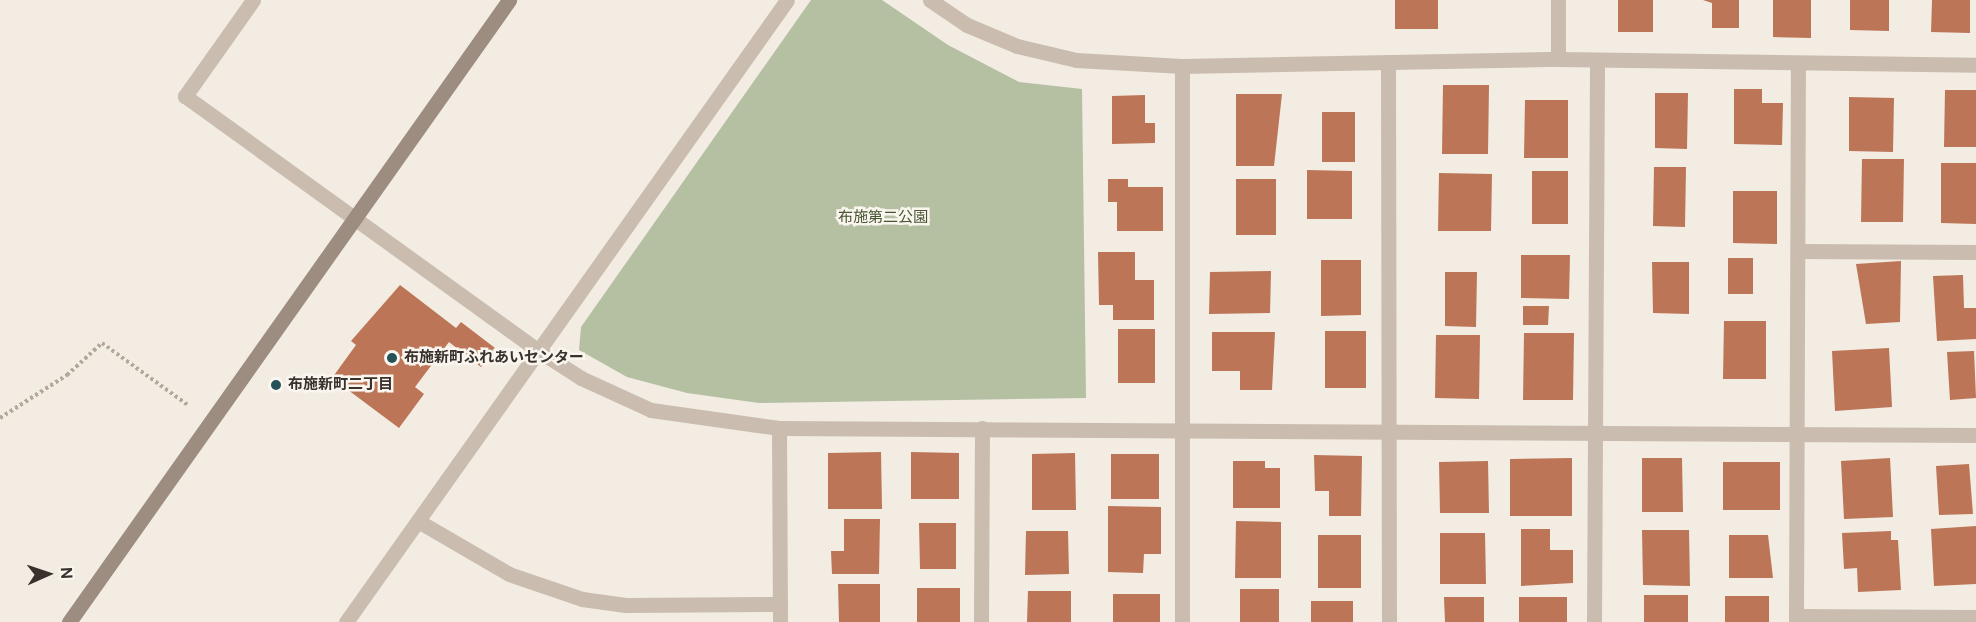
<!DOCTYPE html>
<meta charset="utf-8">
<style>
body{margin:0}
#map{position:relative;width:1976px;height:622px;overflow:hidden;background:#f2ece2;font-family:"DM Sans","Noto Sans JP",sans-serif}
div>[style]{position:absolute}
.green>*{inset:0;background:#b5c0a3}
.building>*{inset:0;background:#bc7556}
.path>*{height:4px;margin-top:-2px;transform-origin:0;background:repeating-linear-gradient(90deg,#b5a799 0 3px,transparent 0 6px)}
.street>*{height:15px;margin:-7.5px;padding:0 7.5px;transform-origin:7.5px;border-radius:7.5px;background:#cabdaf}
.secondary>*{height:15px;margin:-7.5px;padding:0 7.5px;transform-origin:7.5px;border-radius:7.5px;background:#9d8c80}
.dots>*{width:16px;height:16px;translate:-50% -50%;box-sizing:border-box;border:3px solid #faf5ef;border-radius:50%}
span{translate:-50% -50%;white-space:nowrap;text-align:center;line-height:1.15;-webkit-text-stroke:5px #faf5ef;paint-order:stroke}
.park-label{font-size:15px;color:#465532}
.poi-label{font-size:15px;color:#39312c;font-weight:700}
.left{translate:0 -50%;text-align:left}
.north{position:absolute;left:18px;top:544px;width:60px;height:60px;-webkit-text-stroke:4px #faf5ef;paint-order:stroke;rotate:87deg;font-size:16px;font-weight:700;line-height:24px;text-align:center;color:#39312c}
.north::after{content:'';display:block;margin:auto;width:21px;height:27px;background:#39312c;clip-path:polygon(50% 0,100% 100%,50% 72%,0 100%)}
</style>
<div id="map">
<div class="green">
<i style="clip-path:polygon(811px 0,882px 0,948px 45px,1019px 82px,1082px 89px,1086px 398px,759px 403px,687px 393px,627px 377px,579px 350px,581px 327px)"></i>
</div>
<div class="building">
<i style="clip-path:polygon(1395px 0,1438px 0,1438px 29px,1395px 29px)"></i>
<i style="clip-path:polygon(1618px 0,1653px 0,1653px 32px,1618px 32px)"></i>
<i style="clip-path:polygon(1703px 0,1739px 0,1739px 28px,1712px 28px,1712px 3px)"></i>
<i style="clip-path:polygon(1773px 0,1811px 0,1811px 38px,1773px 37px)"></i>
<i style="clip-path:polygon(1850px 0,1889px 0,1889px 31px,1850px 30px)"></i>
<i style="clip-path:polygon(1932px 0,1970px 0,1970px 33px,1931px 32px)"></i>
<i style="clip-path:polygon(1443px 85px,1489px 85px,1488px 154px,1442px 154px)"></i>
<i style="clip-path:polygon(1734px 89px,1762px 89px,1762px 103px,1783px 103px,1782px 145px,1734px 144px)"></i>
<i style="clip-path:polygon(1945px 90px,1976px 90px,1976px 147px,1944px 147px)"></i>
<i style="clip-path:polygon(1655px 93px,1688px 93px,1687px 149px,1655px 148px)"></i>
<i style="clip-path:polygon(1236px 94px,1282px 94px,1274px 166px,1236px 166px)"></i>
<i style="clip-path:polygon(1145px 95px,1145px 123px,1155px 123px,1155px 143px,1112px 144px,1112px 96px)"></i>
<i style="clip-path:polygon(1849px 97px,1894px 98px,1893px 152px,1849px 151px)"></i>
<i style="clip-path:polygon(1525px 100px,1568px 100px,1568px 158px,1524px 158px)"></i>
<i style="clip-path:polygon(1322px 112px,1355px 112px,1355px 162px,1322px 162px)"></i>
<i style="clip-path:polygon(1862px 159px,1904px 159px,1903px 222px,1861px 222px)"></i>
<i style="clip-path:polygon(1941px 163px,1976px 163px,1976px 224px,1941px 223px)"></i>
<i style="clip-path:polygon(1654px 167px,1686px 167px,1685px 227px,1653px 226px)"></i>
<i style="clip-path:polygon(1307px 170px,1352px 171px,1352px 219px,1307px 219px)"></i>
<i style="clip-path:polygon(1532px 171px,1568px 171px,1568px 224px,1532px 224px)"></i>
<i style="clip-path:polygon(1439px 173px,1492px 174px,1491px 231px,1438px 231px)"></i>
<i style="clip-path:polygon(1108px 179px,1128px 179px,1128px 187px,1163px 187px,1163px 231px,1117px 231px,1117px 202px,1108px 202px)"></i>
<i style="clip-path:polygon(1236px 179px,1276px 179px,1276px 235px,1236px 235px)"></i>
<i style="clip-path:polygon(1733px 191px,1777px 191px,1777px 244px,1733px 243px)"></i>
<i style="clip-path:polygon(1098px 252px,1135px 252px,1135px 280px,1154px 280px,1154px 320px,1113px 320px,1113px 305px,1099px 305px)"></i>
<i style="clip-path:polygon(1521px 255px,1570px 255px,1569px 299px,1521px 298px)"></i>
<i style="clip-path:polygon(1728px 258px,1753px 258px,1753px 294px,1728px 294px)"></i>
<i style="clip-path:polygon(1321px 260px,1361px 260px,1361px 315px,1321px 316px)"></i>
<i style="clip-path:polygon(1901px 261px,1900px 322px,1866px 324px,1856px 264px)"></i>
<i style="clip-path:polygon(1652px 262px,1689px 262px,1689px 314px,1653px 313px)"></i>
<i style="clip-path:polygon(1271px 271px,1270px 313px,1209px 314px,1210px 272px)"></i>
<i style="clip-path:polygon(1445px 272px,1477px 272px,1476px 327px,1445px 326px)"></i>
<i style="clip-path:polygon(1963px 275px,1964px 308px,1976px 308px,1976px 339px,1937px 341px,1933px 276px)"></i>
<i style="clip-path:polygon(400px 285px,456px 328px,461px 322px,495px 348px,481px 367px,449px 342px,415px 387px,424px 394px,399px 428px,332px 378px,356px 345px,351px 341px)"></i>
<i style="clip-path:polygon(1523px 306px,1549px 306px,1548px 325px,1523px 325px)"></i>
<i style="clip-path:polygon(1724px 321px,1766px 321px,1766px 379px,1723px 379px)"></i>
<i style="clip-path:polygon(1118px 329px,1155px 329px,1155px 383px,1118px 383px)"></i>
<i style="clip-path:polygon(1325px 331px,1366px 331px,1366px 388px,1325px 388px)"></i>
<i style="clip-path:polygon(1212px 332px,1275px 332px,1272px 390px,1240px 390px,1240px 371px,1212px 371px)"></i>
<i style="clip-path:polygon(1524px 333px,1574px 333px,1573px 400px,1523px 400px)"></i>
<i style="clip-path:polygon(1436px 335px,1480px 335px,1479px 399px,1435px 398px)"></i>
<i style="clip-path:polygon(1889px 348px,1892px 407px,1835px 411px,1832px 351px)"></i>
<i style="clip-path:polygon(1974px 351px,1976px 398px,1950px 400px,1947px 352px)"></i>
<i style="clip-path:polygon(881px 452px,882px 509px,828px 509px,828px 453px)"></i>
<i style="clip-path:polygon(911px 452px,959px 453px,959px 499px,911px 499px)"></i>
<i style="clip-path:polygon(1075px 453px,1076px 510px,1032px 510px,1032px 454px)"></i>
<i style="clip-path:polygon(1111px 454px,1159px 454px,1159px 499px,1111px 499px)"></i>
<i style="clip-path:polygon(1314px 455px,1362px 456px,1361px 516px,1329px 516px,1329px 491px,1315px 491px)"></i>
<i style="clip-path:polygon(1572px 458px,1572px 516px,1510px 516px,1510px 459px)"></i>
<i style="clip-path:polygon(1642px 458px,1682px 458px,1683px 512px,1642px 512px)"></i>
<i style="clip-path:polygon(1890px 458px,1893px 517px,1844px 519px,1841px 461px)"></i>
<i style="clip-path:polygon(1233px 461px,1265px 461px,1265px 468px,1280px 468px,1280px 508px,1233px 508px)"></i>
<i style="clip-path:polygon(1488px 461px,1489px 513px,1440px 513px,1439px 462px)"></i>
<i style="clip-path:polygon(1723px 462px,1780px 462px,1780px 510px,1723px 510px)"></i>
<i style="clip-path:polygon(1969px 464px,1973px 514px,1939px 515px,1936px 466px)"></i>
<i style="clip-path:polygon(1108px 506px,1161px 507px,1161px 554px,1144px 554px,1143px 573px,1108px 572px)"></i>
<i style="clip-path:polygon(844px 519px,880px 519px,879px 574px,832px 574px,831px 551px,844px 551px)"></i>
<i style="clip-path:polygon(1236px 521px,1281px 522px,1281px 578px,1235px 578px)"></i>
<i style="clip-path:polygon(919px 523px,956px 523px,956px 569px,920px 569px)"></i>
<i style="clip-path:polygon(1976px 526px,1976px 584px,1934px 586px,1931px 529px)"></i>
<i style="clip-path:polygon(1521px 529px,1550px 529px,1550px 550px,1573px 550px,1573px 583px,1521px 586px)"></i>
<i style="clip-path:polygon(1642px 530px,1689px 530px,1690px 586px,1643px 585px)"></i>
<i style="clip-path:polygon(1026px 531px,1068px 531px,1069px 574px,1025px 575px)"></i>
<i style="clip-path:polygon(1891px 531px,1891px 540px,1898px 540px,1901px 590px,1858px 592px,1857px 568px,1844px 569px,1842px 533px)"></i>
<i style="clip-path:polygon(1440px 533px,1485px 533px,1486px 584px,1440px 584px)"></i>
<i style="clip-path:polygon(1318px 535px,1361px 535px,1361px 588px,1318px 588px)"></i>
<i style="clip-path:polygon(1729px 535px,1768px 535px,1773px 578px,1729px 578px)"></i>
<i style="clip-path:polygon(838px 584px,880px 584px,880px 622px,839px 622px)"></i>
<i style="clip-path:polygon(917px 588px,960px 588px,960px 622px,917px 622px)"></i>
<i style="clip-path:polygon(1240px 589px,1279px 589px,1279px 622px,1240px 622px)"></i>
<i style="clip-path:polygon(1028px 591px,1071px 591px,1071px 622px,1027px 622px)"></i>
<i style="clip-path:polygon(1113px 594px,1160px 594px,1160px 622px,1113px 622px)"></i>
<i style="clip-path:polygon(1644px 595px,1688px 595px,1688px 622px,1644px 622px)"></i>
<i style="clip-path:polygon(1725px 596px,1769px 596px,1769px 622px,1725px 622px)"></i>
<i style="clip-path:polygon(1444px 597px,1484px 597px,1484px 622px,1445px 622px)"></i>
<i style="clip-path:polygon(1519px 597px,1567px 597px,1567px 622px,1519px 622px)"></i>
<i style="clip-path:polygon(1311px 601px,1353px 601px,1353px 622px,1311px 622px)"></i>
</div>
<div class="path">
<i style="left:0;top:418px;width:80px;rotate:-32.7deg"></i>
<i style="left:67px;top:375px;width:47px;rotate:-42.4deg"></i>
<i style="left:102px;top:343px;width:106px;rotate:35.8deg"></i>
</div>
<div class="street">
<i style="left:253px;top:0;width:118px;rotate:125.3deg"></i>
<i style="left:185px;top:96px;width:436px;rotate:35.8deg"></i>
<i style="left:539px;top:351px;width:50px;rotate:32.7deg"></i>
<i style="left:581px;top:378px;width:77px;rotate:24.6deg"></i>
<i style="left:651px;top:410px;width:129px;rotate:8deg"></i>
<i style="left:779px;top:428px;width:1197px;rotate:0.34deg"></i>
<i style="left:930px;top:0;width:45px;rotate:34deg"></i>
<i style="left:967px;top:25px;width:54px;rotate:22.8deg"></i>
<i style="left:1017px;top:46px;width:61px;rotate:13.3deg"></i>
<i style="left:1076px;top:60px;width:106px;rotate:3.2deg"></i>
<i style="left:1182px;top:66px;width:376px;rotate:-1.1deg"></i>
<i style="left:1558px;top:59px;width:418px;rotate:0.8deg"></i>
<i style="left:1558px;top:59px;width:59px;rotate:-90deg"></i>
<i style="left:1388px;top:62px;width:560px;rotate:89.9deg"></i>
<i style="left:1182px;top:66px;width:556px;rotate:90deg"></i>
<i style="left:1798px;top:251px;width:178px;rotate:0.3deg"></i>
<i style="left:779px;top:428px;width:194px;rotate:89.7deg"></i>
<i style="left:418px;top:521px;width:105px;rotate:30.2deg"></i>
<i style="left:509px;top:574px;width:77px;rotate:18.9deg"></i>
<i style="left:582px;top:599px;width:44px;rotate:7.8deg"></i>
<i style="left:626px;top:605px;width:154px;rotate:-0.4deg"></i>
<i style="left:1796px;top:616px;width:180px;rotate:0.3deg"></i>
<i style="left:346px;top:622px;width:762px;rotate:-54.66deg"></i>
<i style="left:981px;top:622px;width:194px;rotate:-89.7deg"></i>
<i style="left:1594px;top:622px;width:559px;rotate:-89.69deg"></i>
<i style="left:1796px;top:622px;width:559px;rotate:-89.8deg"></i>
</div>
<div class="secondary">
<i style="left:69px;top:622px;width:762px;rotate:-54.72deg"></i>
</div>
<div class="dots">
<i style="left:392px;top:358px;background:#255158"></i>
<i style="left:276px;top:385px;background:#255158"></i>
</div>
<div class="park-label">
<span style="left:883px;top:218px">布施第二公園</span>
</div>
<div class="poi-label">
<span class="left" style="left:404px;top:358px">布施新町ふれあいセンター</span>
<span class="left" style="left:288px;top:385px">布施新町二丁目</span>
</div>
<div class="north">N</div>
</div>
